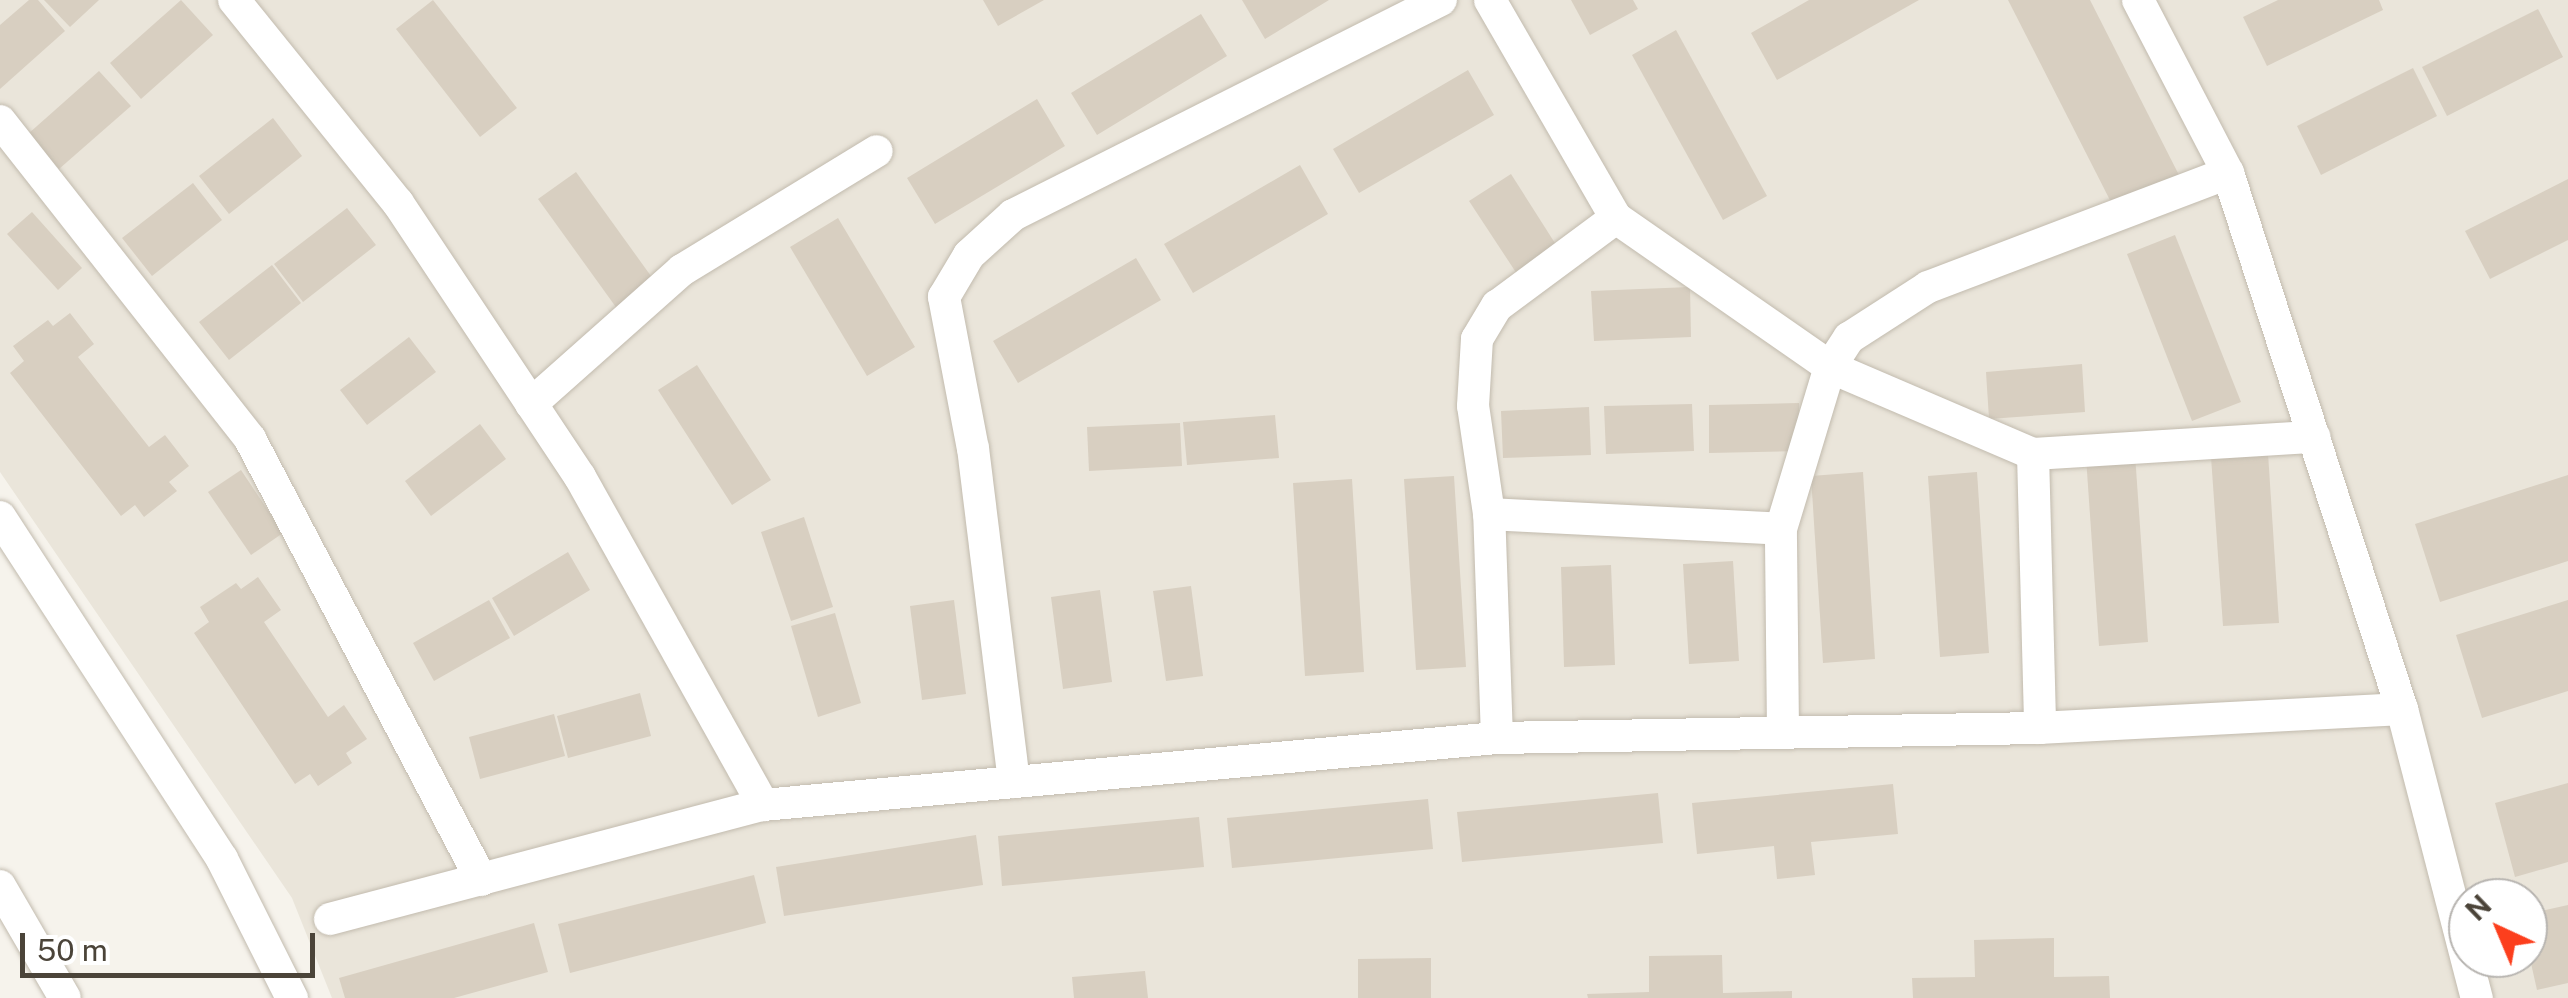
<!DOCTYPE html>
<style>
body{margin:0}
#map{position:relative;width:2568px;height:998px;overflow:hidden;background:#f6f3ec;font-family:"Public Sans",sans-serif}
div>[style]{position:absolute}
.residential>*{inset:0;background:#eae5da}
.building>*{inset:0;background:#d8cfc1}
.roads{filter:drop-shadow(0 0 2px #c2bbae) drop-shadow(0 0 2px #c2bbae)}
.minor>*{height:32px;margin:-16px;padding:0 16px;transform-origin:16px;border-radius:16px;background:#fff}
span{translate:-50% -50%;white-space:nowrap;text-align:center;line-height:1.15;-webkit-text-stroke:8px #fff;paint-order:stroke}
.north{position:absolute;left:2448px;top:878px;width:100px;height:100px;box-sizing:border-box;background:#fff;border:2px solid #b7b4b0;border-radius:50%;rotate:316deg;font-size:28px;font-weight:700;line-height:40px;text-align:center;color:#4b4439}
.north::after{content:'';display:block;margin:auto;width:35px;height:45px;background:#fc3f1d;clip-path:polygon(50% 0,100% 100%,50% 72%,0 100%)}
.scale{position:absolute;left:20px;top:933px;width:295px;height:45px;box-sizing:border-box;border:5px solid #4b4439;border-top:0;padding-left:12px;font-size:30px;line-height:35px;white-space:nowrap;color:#4b4439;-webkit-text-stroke:8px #fff;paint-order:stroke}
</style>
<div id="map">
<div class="residential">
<i style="clip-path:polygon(evenodd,0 0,2568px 0,2568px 998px,332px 998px,292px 898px,0 472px,0 0,2468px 898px,2528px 898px,2528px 958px,2468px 958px,2468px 898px)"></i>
</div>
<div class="building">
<i style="clip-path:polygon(29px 0,38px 0,65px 31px,0 89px,0 25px)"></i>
<i style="clip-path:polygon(44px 0,99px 0,70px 27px)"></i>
<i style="clip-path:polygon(181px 0,213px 35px,141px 99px,110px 63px)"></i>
<i style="clip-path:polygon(433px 0,517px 108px,480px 137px,396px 29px)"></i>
<i style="clip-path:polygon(983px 0,1044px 0,998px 26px)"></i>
<i style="clip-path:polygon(1242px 0,1329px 0,1265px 39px)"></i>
<i style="clip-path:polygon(1571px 0,1633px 0,1638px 9px,1590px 35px)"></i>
<i style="clip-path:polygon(1809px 0,1919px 0,1777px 80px,1751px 33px)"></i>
<i style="clip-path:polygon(2008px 0,2090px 0,2180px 177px,2115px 210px)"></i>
<i style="clip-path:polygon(2278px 0,2379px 0,2383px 10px,2267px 66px,2243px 17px)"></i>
<i style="clip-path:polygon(2538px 9px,2563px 57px,2447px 116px,2422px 67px)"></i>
<i style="clip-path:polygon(1201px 14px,1227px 56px,1097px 135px,1071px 93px)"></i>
<i style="clip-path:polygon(1676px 30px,1767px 196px,1723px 220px,1632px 55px)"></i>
<i style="clip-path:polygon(2413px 68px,2437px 116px,2321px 175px,2297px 126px)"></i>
<i style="clip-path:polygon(1468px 70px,1494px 115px,1359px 193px,1333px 149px)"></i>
<i style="clip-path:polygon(99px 71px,131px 106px,59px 169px,28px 134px)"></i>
<i style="clip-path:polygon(1037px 99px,1065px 146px,935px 224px,907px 178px)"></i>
<i style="clip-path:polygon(273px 118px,302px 156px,229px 214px,199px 176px)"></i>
<i style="clip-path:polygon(1300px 165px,1328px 214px,1193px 293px,1164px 244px)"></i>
<i style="clip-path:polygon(576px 172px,656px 283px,618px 310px,538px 199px)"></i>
<i style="clip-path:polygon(1511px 174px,1560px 251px,1519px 277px,1469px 201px)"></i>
<i style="clip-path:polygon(2568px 179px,2568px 240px,2490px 279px,2465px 231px)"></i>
<i style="clip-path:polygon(193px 183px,222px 220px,152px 276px,122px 238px)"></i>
<i style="clip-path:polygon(347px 208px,376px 245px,303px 302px,274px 264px)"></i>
<i style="clip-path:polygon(32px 212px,82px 268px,58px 290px,7px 234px)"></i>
<i style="clip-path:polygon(838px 218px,915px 347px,867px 376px,790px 247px)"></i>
<i style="clip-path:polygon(2175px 235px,2241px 402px,2192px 421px,2127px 254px)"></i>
<i style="clip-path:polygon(1136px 258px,1161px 300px,1018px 383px,993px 341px)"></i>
<i style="clip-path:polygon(272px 265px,301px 303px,229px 360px,199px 322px)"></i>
<i style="clip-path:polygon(1690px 287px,1691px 337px,1594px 341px,1591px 291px)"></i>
<i style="clip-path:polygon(70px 313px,94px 344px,78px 357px,149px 447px,165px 435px,189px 466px,169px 482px,177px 491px,144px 517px,135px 505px,121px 516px,10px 373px,24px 361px,13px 346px,48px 320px,53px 326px)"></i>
<i style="clip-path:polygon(409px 337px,436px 372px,367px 425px,340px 390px)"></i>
<i style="clip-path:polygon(2082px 364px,2085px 412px,1989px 419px,1986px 372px)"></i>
<i style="clip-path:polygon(697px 365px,771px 480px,732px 505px,658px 390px)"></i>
<i style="clip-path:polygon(1799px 403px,1800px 451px,1709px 453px,1709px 405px)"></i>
<i style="clip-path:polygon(1692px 404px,1694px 451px,1606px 454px,1604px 406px)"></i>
<i style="clip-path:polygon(1589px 407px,1591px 455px,1503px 458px,1501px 411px)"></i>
<i style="clip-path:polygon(1275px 415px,1279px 458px,1187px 465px,1183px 422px)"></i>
<i style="clip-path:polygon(1180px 423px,1182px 466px,1089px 471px,1087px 427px)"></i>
<i style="clip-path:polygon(480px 424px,506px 459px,431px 516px,405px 481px)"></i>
<i style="clip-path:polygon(2268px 453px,2279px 623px,2223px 626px,2211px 457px)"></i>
<i style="clip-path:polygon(2135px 454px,2148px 642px,2099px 646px,2086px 457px)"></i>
<i style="clip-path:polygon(241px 470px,283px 533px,251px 555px,208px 492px)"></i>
<i style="clip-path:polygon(1863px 472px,1875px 659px,1823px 663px,1811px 476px)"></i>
<i style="clip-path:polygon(1977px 472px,1989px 653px,1940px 657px,1928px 476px)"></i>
<i style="clip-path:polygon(2568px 475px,2568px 561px,2440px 602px,2415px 524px)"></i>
<i style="clip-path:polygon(1454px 476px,1466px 667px,1416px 670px,1404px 479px)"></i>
<i style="clip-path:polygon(1352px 479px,1364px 672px,1305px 676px,1293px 483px)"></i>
<i style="clip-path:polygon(804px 517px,833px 607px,791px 621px,761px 532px)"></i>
<i style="clip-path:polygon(568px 552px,590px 590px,514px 636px,492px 598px)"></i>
<i style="clip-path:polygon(1733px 561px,1739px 661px,1689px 664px,1683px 564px)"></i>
<i style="clip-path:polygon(1611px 565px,1615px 665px,1564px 667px,1561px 567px)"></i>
<i style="clip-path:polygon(258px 577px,281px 610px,264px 622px,328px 717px,344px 705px,367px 739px,346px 753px,352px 763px,318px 786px,310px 774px,295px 784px,194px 633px,209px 622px,200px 607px,236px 583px,241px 589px)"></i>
<i style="clip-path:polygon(1191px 586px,1203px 676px,1166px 681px,1153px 591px)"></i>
<i style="clip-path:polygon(1100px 590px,1112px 682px,1063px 689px,1051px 597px)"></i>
<i style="clip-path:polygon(489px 600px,510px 638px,434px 681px,413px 643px)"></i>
<i style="clip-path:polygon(954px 600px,966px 694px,922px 700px,910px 606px)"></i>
<i style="clip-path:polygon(2568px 600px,2568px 691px,2482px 718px,2456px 635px)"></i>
<i style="clip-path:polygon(835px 613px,861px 703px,818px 717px,791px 626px)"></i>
<i style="clip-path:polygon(640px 693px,651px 736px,568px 758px,557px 716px)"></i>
<i style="clip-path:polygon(554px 714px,565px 756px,480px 779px,469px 737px)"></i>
<i style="clip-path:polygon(2568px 783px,2568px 862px,2515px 877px,2495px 803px)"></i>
<i style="clip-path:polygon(1893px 784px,1898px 834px,1811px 842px,1815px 875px,1777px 879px,1774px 846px,1697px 854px,1692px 803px)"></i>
<i style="clip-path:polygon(1658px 793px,1663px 843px,1462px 862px,1457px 812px)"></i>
<i style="clip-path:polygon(1428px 799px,1433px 849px,1232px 868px,1227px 818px)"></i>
<i style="clip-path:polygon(1199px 817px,1204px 867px,1002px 886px,998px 836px)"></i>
<i style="clip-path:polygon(976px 835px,983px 885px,784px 916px,776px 867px)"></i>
<i style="clip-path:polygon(754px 875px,766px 923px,570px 973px,558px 924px)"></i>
<i style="clip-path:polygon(2568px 905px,2568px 983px,2537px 990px,2528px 950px,2528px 914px)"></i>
<i style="clip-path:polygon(534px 923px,548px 972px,454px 998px,345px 998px,339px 978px)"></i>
<i style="clip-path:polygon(2054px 938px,2054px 977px,2109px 976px,2110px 998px,1913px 998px,1912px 978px,1975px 977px,1974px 940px)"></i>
<i style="clip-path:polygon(1722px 955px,1723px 993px,1792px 991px,1792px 998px,1588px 998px,1587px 994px,1649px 992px,1649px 956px)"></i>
<i style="clip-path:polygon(1431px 958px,1431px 998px,1358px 998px,1358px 959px)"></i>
<i style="clip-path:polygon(1145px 971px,1148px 998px,1074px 998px,1072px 977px)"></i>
</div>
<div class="roads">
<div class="minor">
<i style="left:234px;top:0;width:261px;rotate:51.1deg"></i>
<i style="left:398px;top:203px;width:329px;rotate:56.4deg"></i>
<i style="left:580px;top:477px;width:376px;rotate:60.8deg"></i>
<i style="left:1490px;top:0;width:252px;rotate:60deg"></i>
<i style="left:1616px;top:218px;width:261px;rotate:34.8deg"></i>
<i style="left:1830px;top:367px;width:221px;rotate:23.2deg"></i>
<i style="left:2033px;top:454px;width:274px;rotate:88.5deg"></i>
<i style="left:2138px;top:0;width:195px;rotate:62.5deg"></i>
<i style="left:2228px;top:173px;width:564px;rotate:72.02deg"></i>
<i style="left:2402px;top:709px;width:299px;rotate:75.5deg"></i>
<i style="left:0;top:121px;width:405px;rotate:51.8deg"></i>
<i style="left:250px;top:439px;width:498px;rotate:62.3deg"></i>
<i style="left:531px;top:404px;width:202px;rotate:-41.6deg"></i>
<i style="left:682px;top:270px;width:228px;rotate:-31.4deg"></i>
<i style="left:2033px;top:454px;width:282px;rotate:-3.5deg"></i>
<i style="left:1489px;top:514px;width:292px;rotate:2.9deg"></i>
<i style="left:0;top:517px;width:408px;rotate:57deg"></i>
<i style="left:222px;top:859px;width:156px;rotate:63.3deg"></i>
<i style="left:1783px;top:732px;width:203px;rotate:-90.6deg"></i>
<i style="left:1781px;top:529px;width:169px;rotate:-73.2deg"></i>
<i style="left:1830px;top:367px;width:35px;rotate:-57deg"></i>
<i style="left:1849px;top:338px;width:94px;rotate:-32.8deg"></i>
<i style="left:1928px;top:287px;width:321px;rotate:-20.8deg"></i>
<i style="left:1497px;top:738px;width:224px;rotate:-92deg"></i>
<i style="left:1489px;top:514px;width:109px;rotate:-98.4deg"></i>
<i style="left:1473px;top:406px;width:67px;rotate:-86.6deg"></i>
<i style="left:1477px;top:339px;width:39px;rotate:-59deg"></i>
<i style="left:1497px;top:306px;width:148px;rotate:-36.5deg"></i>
<i style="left:1014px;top:782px;width:336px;rotate:-97deg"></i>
<i style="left:973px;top:449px;width:155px;rotate:-100.8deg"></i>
<i style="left:944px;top:297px;width:49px;rotate:-59.2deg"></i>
<i style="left:969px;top:255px;width:59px;rotate:-42.3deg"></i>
<i style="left:1013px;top:215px;width:479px;rotate:-26.7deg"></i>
<i style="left:0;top:886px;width:129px;rotate:59.9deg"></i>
<i style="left:330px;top:919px;width:448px;rotate:-14.8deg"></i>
<i style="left:763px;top:805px;width:737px;rotate:-5.22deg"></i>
<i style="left:1497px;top:738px;width:543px;rotate:-1.06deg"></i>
<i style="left:2040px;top:728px;width:362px;rotate:-3deg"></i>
</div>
</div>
<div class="north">N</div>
<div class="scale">50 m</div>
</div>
